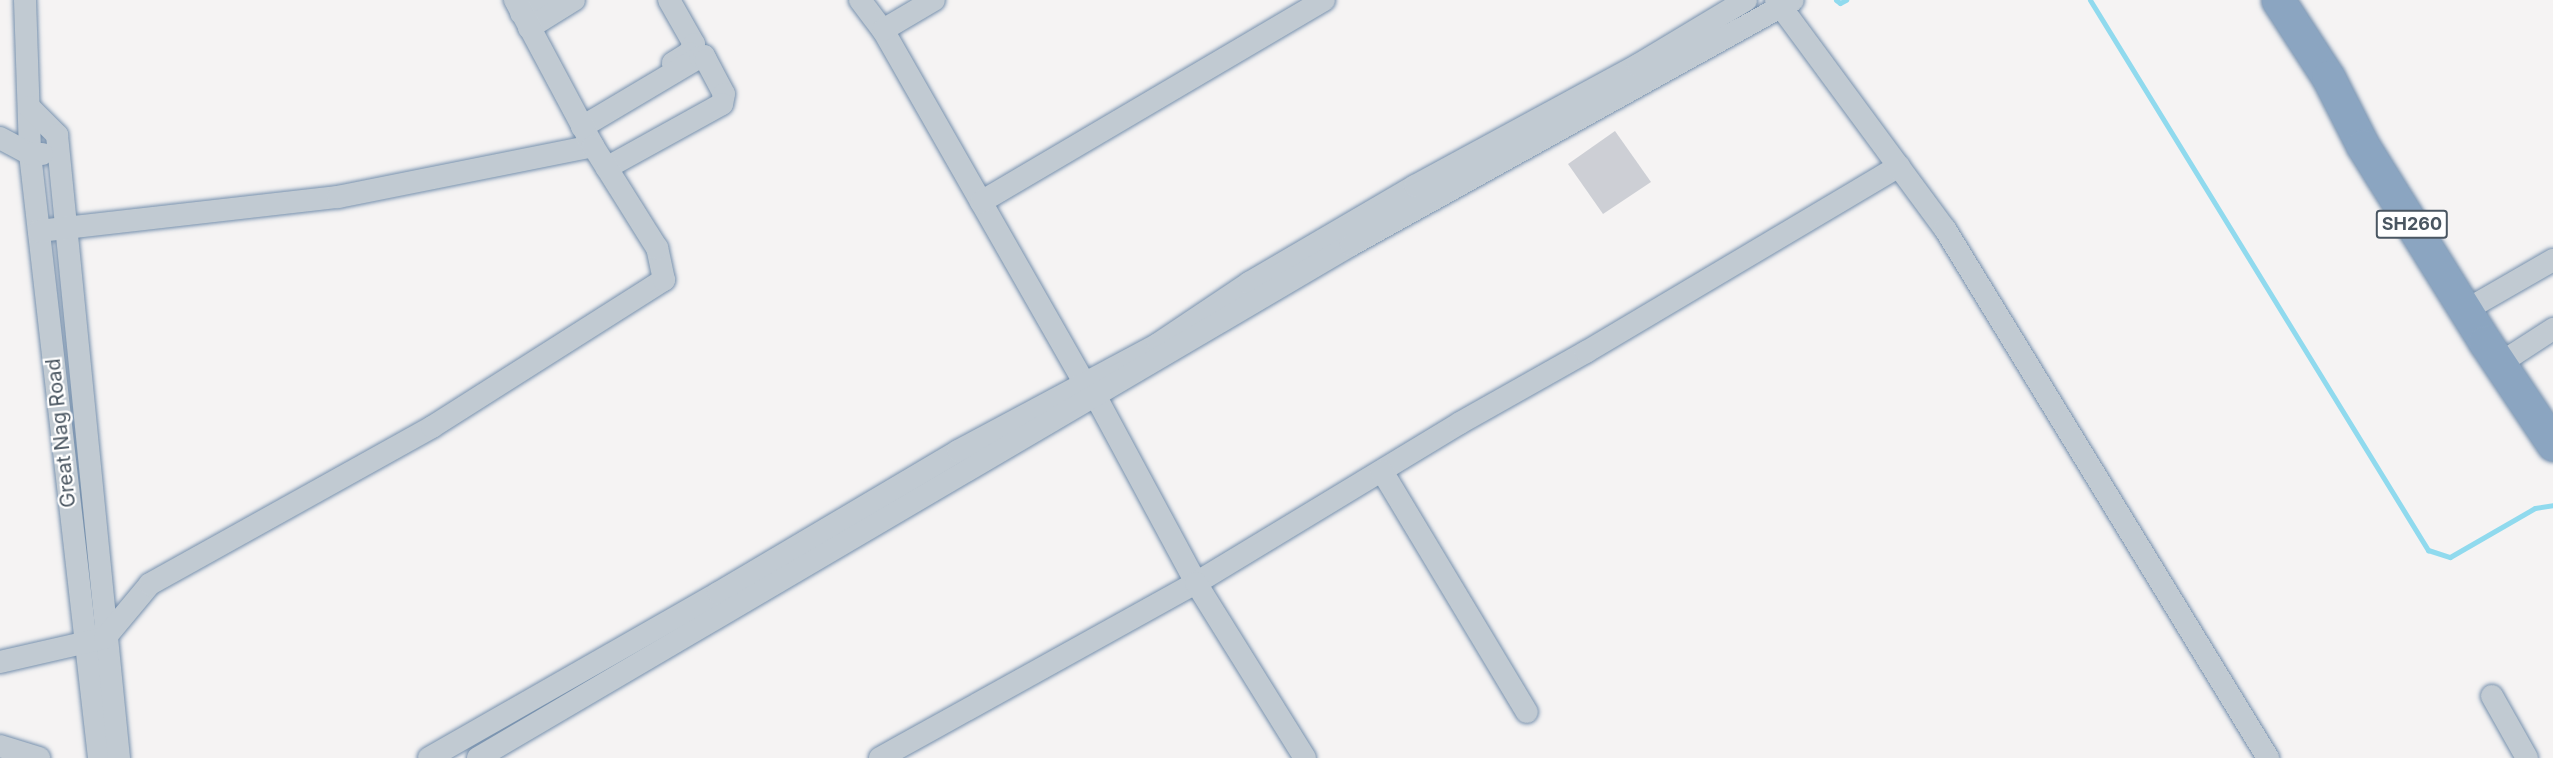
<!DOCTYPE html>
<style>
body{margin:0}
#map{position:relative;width:2553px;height:758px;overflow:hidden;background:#f5f3f3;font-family:Inter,sans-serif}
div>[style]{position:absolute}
.stream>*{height:5px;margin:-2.5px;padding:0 2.5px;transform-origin:2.5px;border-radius:2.5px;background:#90daee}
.building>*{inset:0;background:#cdcfd5}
.roads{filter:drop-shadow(0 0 2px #7690ad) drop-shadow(0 0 2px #7690ad)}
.minor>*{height:22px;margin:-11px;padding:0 11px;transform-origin:11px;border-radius:11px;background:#c1cad2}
.highway>*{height:33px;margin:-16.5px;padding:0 16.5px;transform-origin:16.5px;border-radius:16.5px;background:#8ba5c1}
span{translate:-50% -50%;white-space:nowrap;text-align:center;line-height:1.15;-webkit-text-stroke:4.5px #fff;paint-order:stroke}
.shield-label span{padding:2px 4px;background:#fff;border:2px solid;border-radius:4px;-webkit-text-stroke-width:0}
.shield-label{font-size:18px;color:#4a5661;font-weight:700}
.street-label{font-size:20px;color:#4a5661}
</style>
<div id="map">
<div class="stream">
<i style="left:1836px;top:0;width:5px;rotate:37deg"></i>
<i style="left:1840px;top:3px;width:7px;rotate:-27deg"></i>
<i style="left:2090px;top:0;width:646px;rotate:58.43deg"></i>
<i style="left:2428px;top:550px;width:23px;rotate:18deg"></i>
<i style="left:2450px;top:557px;width:98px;rotate:-30deg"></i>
<i style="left:2535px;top:508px;width:18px;rotate:-9deg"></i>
</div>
<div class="building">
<i style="clip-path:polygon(1615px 131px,1651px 182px,1603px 214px,1568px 164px)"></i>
</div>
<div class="roads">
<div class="minor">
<i style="left:25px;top:0;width:154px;rotate:88.1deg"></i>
<i style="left:30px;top:154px;width:608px;rotate:83.48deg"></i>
<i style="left:669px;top:0;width:51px;rotate:60.4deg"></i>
<i style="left:694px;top:44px;width:10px;rotate:119deg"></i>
<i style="left:689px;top:53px;width:19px;rotate:148deg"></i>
<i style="left:860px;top:0;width:38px;rotate:53deg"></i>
<i style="left:883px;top:30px;width:406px;rotate:60.3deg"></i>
<i style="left:1084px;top:383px;width:18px;rotate:49deg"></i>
<i style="left:1096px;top:397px;width:211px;rotate:61.7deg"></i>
<i style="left:1196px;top:583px;width:309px;rotate:-31.2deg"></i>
<i style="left:1460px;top:423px;width:145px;rotate:-29.4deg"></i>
<i style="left:1586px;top:352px;width:364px;rotate:-30.7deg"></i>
<i style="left:1776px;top:0;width:285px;rotate:53.6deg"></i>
<i style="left:1945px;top:229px;width:620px;rotate:58.59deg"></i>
<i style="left:521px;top:13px;width:27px;rotate:-28deg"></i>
<i style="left:529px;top:28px;width:53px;rotate:-31.9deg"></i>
<i style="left:883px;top:30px;width:59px;rotate:-30.5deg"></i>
<i style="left:29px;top:107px;width:40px;rotate:45deg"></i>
<i style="left:57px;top:135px;width:626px;rotate:84.32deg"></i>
<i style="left:582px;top:127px;width:137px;rotate:-30.7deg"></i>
<i style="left:700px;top:57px;width:4px;rotate:-14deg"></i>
<i style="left:704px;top:56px;width:4px;rotate:63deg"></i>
<i style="left:706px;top:60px;width:38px;rotate:62deg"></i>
<i style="left:724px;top:94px;width:10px;rotate:101deg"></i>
<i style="left:722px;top:104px;width:132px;rotate:151.1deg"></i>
<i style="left:0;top:138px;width:34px;rotate:28deg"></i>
<i style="left:30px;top:154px;width:12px"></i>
<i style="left:981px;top:202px;width:398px;rotate:-30.5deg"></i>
<i style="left:39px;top:231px;width:301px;rotate:-6.5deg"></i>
<i style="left:338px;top:197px;width:260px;rotate:-11.3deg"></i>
<i style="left:593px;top:146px;width:166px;rotate:-118.1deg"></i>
<i style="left:2480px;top:302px;width:84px;rotate:-29.9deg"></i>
<i style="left:2513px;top:355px;width:48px;rotate:-33deg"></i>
<i style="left:1382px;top:471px;width:281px;rotate:59deg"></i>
<i style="left:0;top:662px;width:108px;rotate:-12.9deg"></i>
<i style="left:105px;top:638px;width:70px;rotate:-50.2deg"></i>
<i style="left:150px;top:584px;width:323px;rotate:-29.1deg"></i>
<i style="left:432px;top:427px;width:275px;rotate:-32.4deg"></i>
<i style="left:664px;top:280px;width:33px;rotate:-102deg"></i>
<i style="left:657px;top:248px;width:120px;rotate:-122.1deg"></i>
<i style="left:2492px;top:696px;width:71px;rotate:60.6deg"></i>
<i style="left:0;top:746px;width:41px;rotate:17.1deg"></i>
<i style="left:429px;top:758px;width:333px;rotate:-29.7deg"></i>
<i style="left:718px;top:593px;width:279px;rotate:-30.6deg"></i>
<i style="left:958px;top:451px;width:227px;rotate:-28.1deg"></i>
<i style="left:1158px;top:344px;width:110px;rotate:-33.8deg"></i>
<i style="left:1249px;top:283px;width:192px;rotate:-30.3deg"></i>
<i style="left:1415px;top:186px;width:254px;rotate:-28.5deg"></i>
<i style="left:1638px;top:65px;width:126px;rotate:-31deg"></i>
<i style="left:478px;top:758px;width:1013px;rotate:-30.44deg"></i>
<i style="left:1351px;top:245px;width:505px;rotate:-29deg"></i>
<i style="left:880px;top:758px;width:361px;rotate:-29deg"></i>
<i style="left:1196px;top:583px;width:206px;rotate:58.1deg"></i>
</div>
<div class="highway">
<i style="left:2278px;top:0;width:92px;rotate:57deg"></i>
<i style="left:2328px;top:77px;width:77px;rotate:63.1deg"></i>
<i style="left:2363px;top:146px;width:231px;rotate:58.1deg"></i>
<i style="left:2485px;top:342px;width:123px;rotate:56.3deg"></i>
</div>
</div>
<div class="shield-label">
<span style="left:2412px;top:224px">SH260</span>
</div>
<div class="street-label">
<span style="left:61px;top:433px;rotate:-96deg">Great Nag Road</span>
</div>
</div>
